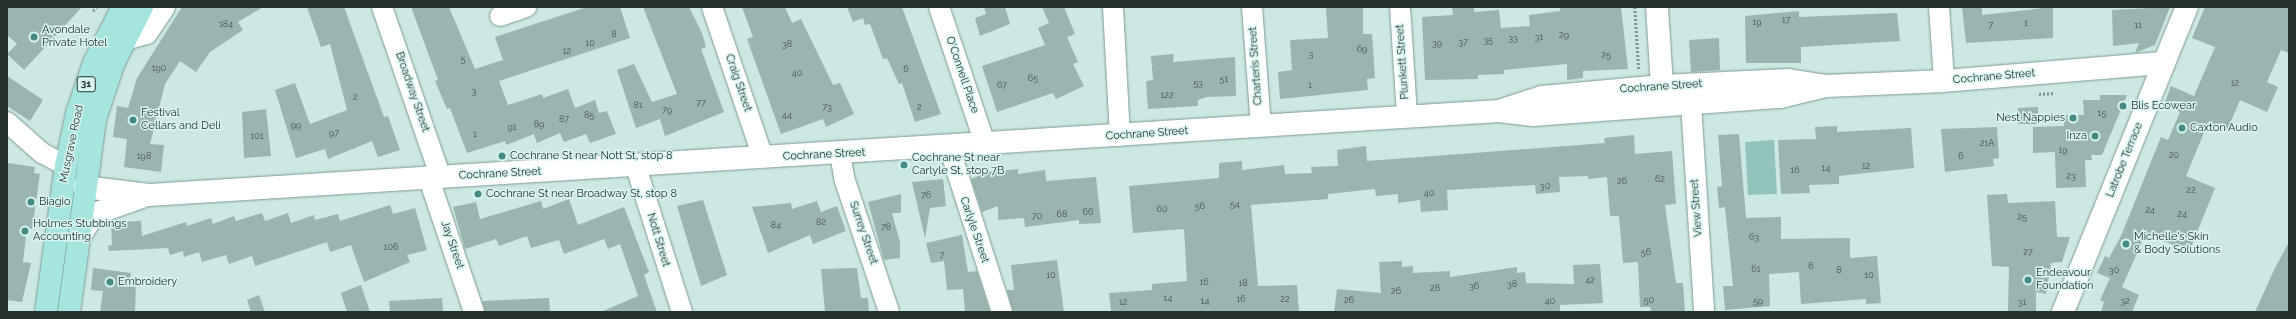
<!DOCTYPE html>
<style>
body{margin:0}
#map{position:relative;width:2296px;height:319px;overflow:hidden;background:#cce8e3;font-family:Raleway,sans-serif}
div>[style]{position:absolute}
.green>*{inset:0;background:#92c4bd}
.building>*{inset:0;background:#9ab4b0}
.path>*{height:2.5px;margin-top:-1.25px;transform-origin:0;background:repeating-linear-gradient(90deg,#7d918d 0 2px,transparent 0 4px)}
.roads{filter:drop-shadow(0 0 1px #809995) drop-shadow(0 0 1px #809995)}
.minor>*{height:20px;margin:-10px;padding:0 10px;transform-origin:10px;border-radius:10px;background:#fff}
.tertiary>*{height:22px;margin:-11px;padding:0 11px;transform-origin:11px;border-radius:11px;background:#fff}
.secondary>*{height:22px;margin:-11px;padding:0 11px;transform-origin:11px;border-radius:11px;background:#fff}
.primary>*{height:22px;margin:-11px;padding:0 11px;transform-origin:11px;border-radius:11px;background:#a4e5dd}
.dots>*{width:11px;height:11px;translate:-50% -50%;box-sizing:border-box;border:2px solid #d9f5f1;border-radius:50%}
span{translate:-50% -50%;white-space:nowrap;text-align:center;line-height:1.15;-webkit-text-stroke:3px #d9f5f1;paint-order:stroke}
.number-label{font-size:9px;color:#445250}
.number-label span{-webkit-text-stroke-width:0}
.shield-label span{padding:1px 3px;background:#d9f5f1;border:1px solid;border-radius:3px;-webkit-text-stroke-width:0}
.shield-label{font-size:10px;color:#273230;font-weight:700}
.poi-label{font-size:11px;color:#273230}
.left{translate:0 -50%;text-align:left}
.right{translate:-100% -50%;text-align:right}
.street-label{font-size:11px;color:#273230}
.frame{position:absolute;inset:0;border:8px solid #273230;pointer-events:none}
</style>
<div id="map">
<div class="green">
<i style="clip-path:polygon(1774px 140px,1777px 194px,1748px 195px,1745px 142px)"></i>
</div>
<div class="building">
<i style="clip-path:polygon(7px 7px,82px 7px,24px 70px,7px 54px,17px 44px,7px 35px)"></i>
<i style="clip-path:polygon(182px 7px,263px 7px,238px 22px,243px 30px,210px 52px,196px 72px,180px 61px,165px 84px,150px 144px,164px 145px,161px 172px,124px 167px,127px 139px,113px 137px,117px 106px,128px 108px,137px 78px)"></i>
<i style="clip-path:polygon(307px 7px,344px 7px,384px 117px,388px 116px,400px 150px,378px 157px,372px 141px,328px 159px,325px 149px,296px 158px,275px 90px,295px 83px,310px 124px,347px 110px,330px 44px,321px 47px)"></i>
<i style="clip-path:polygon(411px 7px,449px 7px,475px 69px,503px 60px,495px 37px,587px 7px,620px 7px,630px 38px,499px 81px,508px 105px,542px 94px,543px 98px,568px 89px,575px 108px,595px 100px,599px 113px,607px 111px,616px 134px,590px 143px,586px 134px,564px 142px,560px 133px,537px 143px,534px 134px,506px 145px,505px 141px,467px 153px,450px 108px,447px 109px,435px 81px,438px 80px)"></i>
<i style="clip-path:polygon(643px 7px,689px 7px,702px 33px,706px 47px,701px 49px,724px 112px,665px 136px,660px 119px,636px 128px,617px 70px,634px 64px,652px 102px,677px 94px)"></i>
<i style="clip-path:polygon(742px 7px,785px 7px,792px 23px,801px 19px,833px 85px,840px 83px,854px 114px,826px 127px,823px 119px,781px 134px,747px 39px,753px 37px)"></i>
<i style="clip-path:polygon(847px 7px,902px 7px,941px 114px,915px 122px,902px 83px,899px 84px,887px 58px,883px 59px,870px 24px,865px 25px,863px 18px,853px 22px)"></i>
<i style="clip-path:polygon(984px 7px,1005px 7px,1010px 24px,980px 36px,975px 18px,986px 14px)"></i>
<i style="clip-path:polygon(1042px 7px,1064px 7px,1075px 34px,1067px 37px,1078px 62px,1073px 64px,1084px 86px,1056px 99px,1053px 93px,997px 112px,982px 66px,1045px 45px,1038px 28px,1049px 23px)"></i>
<i style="clip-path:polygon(1326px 7px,1363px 7px,1363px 34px,1372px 34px,1375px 78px,1367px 79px,1368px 90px,1280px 99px,1278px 72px,1292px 70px,1290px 40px,1328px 38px)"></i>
<i style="clip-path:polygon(1474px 7px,1474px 12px,1499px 10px,1501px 28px,1530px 26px,1529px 15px,1560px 11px,1560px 7px,1621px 7px,1628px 69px,1583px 71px,1583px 78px,1567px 80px,1567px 64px,1504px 70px,1504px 74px,1478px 75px,1478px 79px,1425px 80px,1422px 17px,1453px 15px,1452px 8px)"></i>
<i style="clip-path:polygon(1962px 7px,1982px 7px,1982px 15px,2053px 7px,2053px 38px,1966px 43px)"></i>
<i style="clip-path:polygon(2170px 7px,2155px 45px,2135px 53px,2139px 43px,2113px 46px,2112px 10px)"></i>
<i style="clip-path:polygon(2205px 7px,2289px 7px,2289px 53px,2281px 50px,2267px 82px,2278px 87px,2267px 112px,2240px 100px,2227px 131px,2208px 123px,2186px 176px,2215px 188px,2189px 252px,2146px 233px,2122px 287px,2139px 295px,2132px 312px,2101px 312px,2104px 302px,2100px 300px,2110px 278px,2097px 273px,2105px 256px,2109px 258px,2121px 236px,2161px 137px,2168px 140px,2180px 112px,2164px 105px,2171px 86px,2194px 96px,2215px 47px,2192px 38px)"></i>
<i style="clip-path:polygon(1799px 11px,1799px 17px,1897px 13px,1900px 41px,1801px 47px,1801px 63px,1746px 63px,1745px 16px)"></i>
<i style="clip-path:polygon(1719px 38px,1720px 70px,1691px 72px,1689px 40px)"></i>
<i style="clip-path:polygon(1174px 54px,1173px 62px,1235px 57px,1236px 96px,1207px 97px,1198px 100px,1198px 106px,1148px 109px,1146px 81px,1153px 80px,1151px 56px)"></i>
<i style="clip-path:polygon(7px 76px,43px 100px,30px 121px,7px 106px)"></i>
<i style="clip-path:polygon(2100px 95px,2127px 95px,2102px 155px,2091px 155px,2092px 160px,2085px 160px,2086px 187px,2056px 188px,2055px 152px,2033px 153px,2033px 127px,2064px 126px,2064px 115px,2084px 115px,2083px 100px,2100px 100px)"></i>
<i style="clip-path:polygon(2038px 107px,2038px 124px,2018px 124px,2018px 108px)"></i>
<i style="clip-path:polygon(266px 109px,271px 156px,244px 158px,242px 112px)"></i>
<i style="clip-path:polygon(1837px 126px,1837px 132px,1911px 128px,1914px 168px,1839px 176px,1839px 184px,1809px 185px,1810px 193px,1781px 194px,1778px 140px,1816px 139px,1815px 127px)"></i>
<i style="clip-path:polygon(1997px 127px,1999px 158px,1993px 159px,1994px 166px,1945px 172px,1941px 129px)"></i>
<i style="clip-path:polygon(1739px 134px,1746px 218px,1781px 217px,1781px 239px,1850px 238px,1850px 258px,1877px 256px,1881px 303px,1866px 304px,1866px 299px,1801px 304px,1799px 272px,1769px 274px,1770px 306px,1725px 310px,1723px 286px,1733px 286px,1725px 207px,1719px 208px,1717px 187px,1722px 186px,1718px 135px)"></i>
<i style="clip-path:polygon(1634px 135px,1635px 154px,1672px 151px,1676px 204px,1665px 205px,1676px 283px,1683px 283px,1685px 312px,1651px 312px,1650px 307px,1640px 307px,1638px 262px,1623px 263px,1619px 216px,1610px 216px,1607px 177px,1588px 179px,1588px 176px,1559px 177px,1560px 192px,1536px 194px,1535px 185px,1447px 190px,1448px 210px,1421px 212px,1420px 200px,1398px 203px,1398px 194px,1376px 196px,1375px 189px,1328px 194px,1328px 199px,1251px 205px,1258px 286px,1297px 285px,1299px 312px,1111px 312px,1109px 293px,1152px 290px,1152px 284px,1187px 281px,1184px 229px,1133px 233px,1129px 186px,1219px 178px,1219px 163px,1242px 161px,1242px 170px,1284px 165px,1285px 174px,1312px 173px,1311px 167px,1338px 166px,1337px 150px,1366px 146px,1367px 161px,1605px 143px,1604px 138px)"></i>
<i style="clip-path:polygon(8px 163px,35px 167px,34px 173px,40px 174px,32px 229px,27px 228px,23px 262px,31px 263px,22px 302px,7px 300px)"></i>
<i style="clip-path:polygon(1018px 169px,1018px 174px,1045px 170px,1046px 181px,1096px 177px,1101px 223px,1079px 224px,1079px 220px,1025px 227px,1024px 218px,998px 220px,998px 206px,982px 212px,971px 179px,988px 172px)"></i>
<i style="clip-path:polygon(943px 179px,946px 206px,930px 208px,925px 238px,912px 182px)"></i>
<i style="clip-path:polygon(901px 194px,901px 213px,892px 213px,900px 242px,900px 258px,884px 260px,868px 202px)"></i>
<i style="clip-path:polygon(2007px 194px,2008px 203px,2055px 201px,2057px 237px,2070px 237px,2062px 262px,2051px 263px,2046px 294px,2036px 292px,2036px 312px,2008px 312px,2009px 267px,1992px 266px,1987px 195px)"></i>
<i style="clip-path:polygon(569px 199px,578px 225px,624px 207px,649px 272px,644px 275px,657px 312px,601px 312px,638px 296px,620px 244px,608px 249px,604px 239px,564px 254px,559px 240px,531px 248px,527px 236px,499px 246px,496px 239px,465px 249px,453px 207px,476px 202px,480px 219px,541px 201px,543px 209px)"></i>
<i style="clip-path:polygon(703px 200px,727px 275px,701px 286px,677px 206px)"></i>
<i style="clip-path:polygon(817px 201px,821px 212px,837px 206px,846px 231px,813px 244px,810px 235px,768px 253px,752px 207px,791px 203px,792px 209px)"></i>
<i style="clip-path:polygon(390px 205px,393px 214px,415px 208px,427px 250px,407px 255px,410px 262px,364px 282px,351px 245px,330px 252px,327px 242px,255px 266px,252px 256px,229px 264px,226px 255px,202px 262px,199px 252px,184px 257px,183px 251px,170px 255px,168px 248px,109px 251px,108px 246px,112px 245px,111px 222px,141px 221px,142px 236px,186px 222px,187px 226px,211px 218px,213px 224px,234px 216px,236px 221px,262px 213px,265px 221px,288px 213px,291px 223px,314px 215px,315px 220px,338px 214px,340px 221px)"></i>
<i style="clip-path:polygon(962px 235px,968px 272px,977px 271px,990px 312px,965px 312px,963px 289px,947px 290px,944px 261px,931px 263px,926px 243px)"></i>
<i style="clip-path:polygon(2289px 242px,2289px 312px,2255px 312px,2274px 270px)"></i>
<i style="clip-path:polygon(1057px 260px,1064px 312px,1013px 312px,1007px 290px,1014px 290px,1011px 265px)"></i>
<i style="clip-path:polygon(1402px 261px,1402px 267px,1413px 266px,1413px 273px,1450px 271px,1450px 277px,1517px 267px,1517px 273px,1525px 272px,1526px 283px,1574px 284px,1573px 265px,1600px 264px,1603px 303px,1560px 305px,1560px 312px,1334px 312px,1337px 289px,1381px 293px,1379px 262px)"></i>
<i style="clip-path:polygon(93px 268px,131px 273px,130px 279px,136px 280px,135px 312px,100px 312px,103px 291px,91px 290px)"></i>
<i style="clip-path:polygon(857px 268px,861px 298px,868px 298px,869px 312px,825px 312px,821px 269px)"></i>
<i style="clip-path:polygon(361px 285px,370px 312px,347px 312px,341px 293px)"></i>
<i style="clip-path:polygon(259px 295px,265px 312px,251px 312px,247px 300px)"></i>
<i style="clip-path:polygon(442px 298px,443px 312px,390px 312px,389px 301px)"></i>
<i style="clip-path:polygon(549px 298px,550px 312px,485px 312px,482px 301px)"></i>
</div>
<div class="path">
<i style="left:1635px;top:7px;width:63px;rotate:86.4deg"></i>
<i style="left:93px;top:11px;width:5px;rotate:-53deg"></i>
<i style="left:2039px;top:94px;width:16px;rotate:-4deg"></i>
</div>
<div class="roads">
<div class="minor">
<i style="left:382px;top:7px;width:181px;rotate:71deg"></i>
<i style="left:712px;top:7px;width:159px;rotate:71.3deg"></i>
<i style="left:939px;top:7px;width:145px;rotate:71.4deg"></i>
<i style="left:1113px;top:7px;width:129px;rotate:86.9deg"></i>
<i style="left:1252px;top:7px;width:119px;rotate:85.7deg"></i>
<i style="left:1400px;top:7px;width:109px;rotate:86.3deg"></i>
<i style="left:1939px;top:7px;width:74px;rotate:86.1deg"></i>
<i style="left:500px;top:16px;width:28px;rotate:-19deg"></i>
<i style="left:124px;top:40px;width:24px;rotate:-15deg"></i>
<i style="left:147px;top:34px;width:32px;rotate:-56deg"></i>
<i style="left:1691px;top:103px;width:209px;rotate:86.4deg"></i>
<i style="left:7px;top:122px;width:47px;rotate:41.5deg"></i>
<i style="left:42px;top:153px;width:27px;rotate:28deg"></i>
<i style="left:949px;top:147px;width:173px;rotate:72.2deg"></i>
<i style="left:840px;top:154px;width:27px;rotate:80deg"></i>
<i style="left:845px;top:181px;width:138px;rotate:71.4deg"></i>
<i style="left:636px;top:167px;width:152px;rotate:72.4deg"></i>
<i style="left:429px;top:179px;width:140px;rotate:71.3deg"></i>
</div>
<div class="tertiary">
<i style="left:1657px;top:7px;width:79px;rotate:86.4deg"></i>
<i style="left:1502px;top:110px;width:42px;rotate:-18deg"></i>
<i style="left:1542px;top:97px;width:121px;rotate:-5.2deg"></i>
<i style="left:1662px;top:86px;width:126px;rotate:-2.7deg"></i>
<i style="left:1788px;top:80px;width:38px;rotate:9deg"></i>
<i style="left:1826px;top:86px;width:118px;rotate:-2.4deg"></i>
<i style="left:1944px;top:81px;width:220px;rotate:-4.7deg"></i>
<i style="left:84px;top:187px;width:65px;rotate:7deg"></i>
<i style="left:149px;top:195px;width:1353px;rotate:-3.56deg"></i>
<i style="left:1499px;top:111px;width:34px;rotate:7deg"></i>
<i style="left:1533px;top:115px;width:248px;rotate:-4.2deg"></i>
<i style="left:1780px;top:97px;width:47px;rotate:-13.4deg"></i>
<i style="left:78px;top:239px;width:30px;rotate:-57deg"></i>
<i style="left:94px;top:214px;width:51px;rotate:-19.5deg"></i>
</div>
<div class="secondary">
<i style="left:2063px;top:312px;width:329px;rotate:-67.9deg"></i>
</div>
<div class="primary">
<i style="left:46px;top:312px;width:147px;rotate:-82.2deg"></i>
<i style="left:66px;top:166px;width:54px;rotate:-78.3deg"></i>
<i style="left:77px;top:113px;width:53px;rotate:-71.2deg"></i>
<i style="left:94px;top:63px;width:63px;rotate:-62.6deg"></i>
<i style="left:69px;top:312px;width:195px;rotate:-82.3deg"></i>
<i style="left:95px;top:119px;width:60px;rotate:-71.6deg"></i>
<i style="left:114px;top:62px;width:62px;rotate:-63deg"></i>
</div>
</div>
<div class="dots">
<i style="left:34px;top:37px;background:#458b83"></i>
<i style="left:2123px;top:106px;background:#458b83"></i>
<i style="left:2073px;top:118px;background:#458b83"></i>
<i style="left:133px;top:120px;background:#458b83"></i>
<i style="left:2182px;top:128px;background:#458b83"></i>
<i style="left:2095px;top:136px;background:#458b83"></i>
<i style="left:502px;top:156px;background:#458b83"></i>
<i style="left:904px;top:165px;background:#458b83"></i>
<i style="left:478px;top:194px;background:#458b83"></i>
<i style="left:31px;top:202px;background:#458b83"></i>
<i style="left:25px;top:231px;background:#458b83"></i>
<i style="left:2126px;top:244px;background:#458b83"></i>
<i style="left:2028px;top:280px;background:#458b83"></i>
<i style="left:110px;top:282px;background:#458b83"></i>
</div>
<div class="number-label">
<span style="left:1786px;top:20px">17</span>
<span style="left:1757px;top:22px">19</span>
<span style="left:2026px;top:23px">1</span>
<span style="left:226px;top:24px">184</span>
<span style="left:1991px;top:25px">7</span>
<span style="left:2138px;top:25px">11</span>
<span style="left:614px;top:34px">8</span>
<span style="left:1564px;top:35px">29</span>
<span style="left:1539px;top:37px">31</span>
<span style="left:1513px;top:38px">33</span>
<span style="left:1488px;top:40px">35</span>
<span style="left:1463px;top:42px">37</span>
<span style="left:590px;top:43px">10</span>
<span style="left:1437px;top:43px">39</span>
<span style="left:787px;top:44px">38</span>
<span style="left:1362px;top:49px">69</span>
<span style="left:567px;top:51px">12</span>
<span style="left:1311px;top:54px">3</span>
<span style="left:1606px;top:55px">25</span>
<span style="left:463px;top:59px">5</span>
<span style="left:159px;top:68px">190</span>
<span style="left:906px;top:69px">6</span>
<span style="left:797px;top:73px">40</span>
<span style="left:1033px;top:78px">65</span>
<span style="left:1224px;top:79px">51</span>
<span style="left:1198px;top:83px">53</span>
<span style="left:2235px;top:83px">12</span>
<span style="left:1002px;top:85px">67</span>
<span style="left:1310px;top:85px">1</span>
<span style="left:474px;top:91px">3</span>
<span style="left:1167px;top:95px">122</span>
<span style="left:355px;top:97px">2</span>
<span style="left:701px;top:103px">77</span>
<span style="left:638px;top:105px">81</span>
<span style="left:827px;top:107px">73</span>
<span style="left:919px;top:107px">2</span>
<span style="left:667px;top:110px">79</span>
<span style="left:2102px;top:113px">15</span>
<span style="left:589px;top:115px">85</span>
<span style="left:787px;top:115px">44</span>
<span style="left:564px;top:119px">87</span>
<span style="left:539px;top:124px">89</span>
<span style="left:296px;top:125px">99</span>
<span style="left:512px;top:127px">91</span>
<span style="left:334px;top:133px">97</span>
<span style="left:475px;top:134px">1</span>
<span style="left:257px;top:136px">101</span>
<span style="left:1987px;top:143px">21A</span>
<span style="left:2063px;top:150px">19</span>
<span style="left:2174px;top:155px">20</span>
<span style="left:144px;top:156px">198</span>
<span style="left:1961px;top:156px">6</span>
<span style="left:1866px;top:166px">12</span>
<span style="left:1826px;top:168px">14</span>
<span style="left:1795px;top:170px">16</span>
<span style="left:2071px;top:176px">23</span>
<span style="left:1660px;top:179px">62</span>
<span style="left:1622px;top:181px">26</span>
<span style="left:1545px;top:186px">30</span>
<span style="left:2191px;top:190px">22</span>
<span style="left:1429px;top:193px">40</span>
<span style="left:926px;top:195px">76</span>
<span style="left:1235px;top:204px">54</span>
<span style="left:1200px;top:206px">56</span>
<span style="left:1162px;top:209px">60</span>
<span style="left:2150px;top:210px">24</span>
<span style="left:1088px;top:212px">66</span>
<span style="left:1062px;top:214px">68</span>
<span style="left:2182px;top:214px">24</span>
<span style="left:1037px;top:216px">70</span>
<span style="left:2022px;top:217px">25</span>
<span style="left:821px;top:222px">82</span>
<span style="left:776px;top:225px">84</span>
<span style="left:886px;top:227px">78</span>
<span style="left:1754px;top:237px">63</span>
<span style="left:391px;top:247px">106</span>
<span style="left:1646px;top:252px">56</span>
<span style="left:2028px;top:252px">27</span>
<span style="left:942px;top:255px">7</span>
<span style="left:1811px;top:266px">6</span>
<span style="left:1756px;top:269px">61</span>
<span style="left:1839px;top:270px">8</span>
<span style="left:2114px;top:270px">30</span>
<span style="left:1051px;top:275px">10</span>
<span style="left:1869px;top:275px">10</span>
<span style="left:1590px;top:280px">42</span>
<span style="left:1204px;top:282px">16</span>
<span style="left:1243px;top:283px">18</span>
<span style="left:1512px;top:284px">38</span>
<span style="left:1474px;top:286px">36</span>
<span style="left:1435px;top:288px">28</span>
<span style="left:1396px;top:291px">26</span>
<span style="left:1168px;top:298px">14</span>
<span style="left:1241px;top:299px">16</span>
<span style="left:1285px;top:299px">22</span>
<span style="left:1349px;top:300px">26</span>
<span style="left:1649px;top:300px">50</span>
<span style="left:1205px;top:301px">14</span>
<span style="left:1550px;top:301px">40</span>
<span style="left:1758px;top:301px">59</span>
<span style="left:2125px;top:301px">32</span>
<span style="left:1123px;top:302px">12</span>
<span style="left:2022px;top:302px">31</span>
</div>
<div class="shield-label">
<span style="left:86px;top:84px">31</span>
</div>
<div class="poi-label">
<span class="left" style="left:42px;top:37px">Avondale<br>Private Hotel</span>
<span class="left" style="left:2131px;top:106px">Blis Ecowear</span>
<span class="left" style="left:141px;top:120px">Festival<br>Cellars and Deli</span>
<span class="right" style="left:2065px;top:118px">Nest Nappies</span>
<span class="left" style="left:2190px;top:128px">Caxton Audio</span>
<span class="right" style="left:2087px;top:136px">Inza</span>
<span class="left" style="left:510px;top:156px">Cochrane St near Nott St, stop 8</span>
<span class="left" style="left:912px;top:165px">Cochrane St near<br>Carlyle St, stop 7B</span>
<span class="left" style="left:486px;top:194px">Cochrane St near Broadway St, stop 8</span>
<span class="left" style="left:39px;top:202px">Biagio</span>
<span class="left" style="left:33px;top:231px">Holmes Stubbings<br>Accounting</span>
<span class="left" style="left:2134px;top:244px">Michelle's Skin<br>&amp; Body Solutions</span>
<span class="left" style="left:2036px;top:280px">Endeavour<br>Foundation</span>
<span class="left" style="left:118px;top:282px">Embroidery</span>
</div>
<div class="street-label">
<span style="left:1403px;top:62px;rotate:-94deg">Plunkett Street</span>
<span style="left:1256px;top:66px;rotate:-94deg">Charteris Street</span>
<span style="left:962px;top:75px;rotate:71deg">O'Connell Place</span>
<span style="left:1994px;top:77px;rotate:-5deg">Cochrane Street</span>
<span style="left:738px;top:83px;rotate:71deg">Craig Street</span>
<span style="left:1661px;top:87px;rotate:-4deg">Cochrane Street</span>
<span style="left:412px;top:92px;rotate:71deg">Broadway Street</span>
<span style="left:1147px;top:134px;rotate:-4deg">Cochrane Street</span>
<span style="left:72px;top:144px;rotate:-78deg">Musgrave Road</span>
<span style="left:824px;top:155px;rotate:-3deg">Cochrane Street</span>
<span style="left:2125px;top:160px;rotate:-68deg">Latrobe Terrace</span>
<span style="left:500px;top:174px;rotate:-3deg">Cochrane Street</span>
<span style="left:1697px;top:208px;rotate:-94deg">View Street</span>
<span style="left:974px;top:230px;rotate:71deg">Carlyle Street</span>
<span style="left:863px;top:233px;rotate:71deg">Surrey Street</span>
<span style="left:658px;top:240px;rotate:73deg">Nott Street</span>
<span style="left:452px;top:245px;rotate:71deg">Jay Street</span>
</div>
<div class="frame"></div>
</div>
